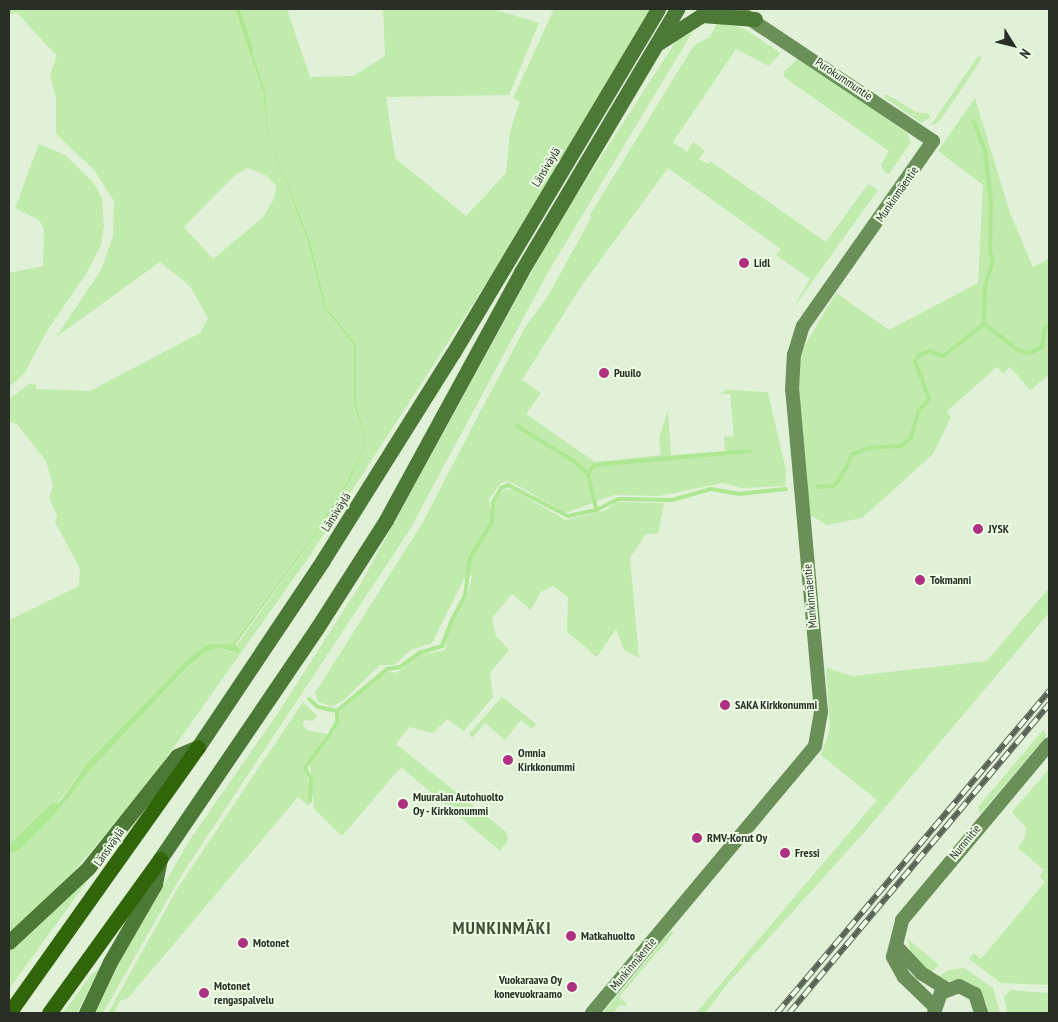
<!DOCTYPE html>
<meta charset="utf-8">
<style>
body{margin:0}
#map{position:relative;width:1058px;height:1022px;overflow:hidden;background:#e0f1d8;font-family:"PT Sans Narrow",sans-serif}
div>[style]{position:absolute}
.green>*{inset:0;background:#c0ebac}
.water>*{inset:0;background:#ade791}
.stream>*{height:4px;margin:-2px;padding:0 2px;transform-origin:2px;border-radius:2px;background:#ade791}
.secondary>*{height:14px;margin:-7px;padding:0 7px;transform-origin:7px;border-radius:7px;background:#6b8f59}
.primary>*{height:15px;margin:-7.5px;padding:0 7.5px;transform-origin:7.5px;border-radius:7.5px;background:#4c7935}
.highway>*{height:15px;margin:-7.5px;padding:0 7.5px;transform-origin:7.5px;border-radius:7.5px;background:#316509}
.rail>*{height:5.5px;margin-top:-2.75px;transform-origin:0;background:repeating-linear-gradient(90deg,#edfee5 0 11px,#5a6355 0 22px);box-sizing:border-box;border-block:1px solid #5a6355}
.dots>*{width:14px;height:14px;translate:-50% -50%;box-sizing:border-box;border:2px solid #edfee5;border-radius:50%}
span{translate:-50% -50%;white-space:nowrap;text-align:center;line-height:1.15;-webkit-text-stroke:4px #edfee5;paint-order:stroke}
.street-label{font-size:12px;color:#292f26}
.poi-label{font-size:12px;color:#292f26;font-weight:700}
.left{translate:0 -50%;text-align:left}
.right{translate:-100% -50%;text-align:right}
.district-label{font-size:18px;color:#3f4d39;font-weight:700;letter-spacing:1px}
.frame{position:absolute;inset:0;border:10px solid #292f26;pointer-events:none}
.north{position:absolute;left:988px;top:20px;width:50px;height:50px;-webkit-text-stroke:4px #edfee5;paint-order:stroke;rotate:126deg;font-size:14px;font-weight:700;line-height:20px;text-align:center;color:#292f26}
.north::after{content:'';display:block;margin:auto;width:18px;height:22px;background:#292f26;clip-path:polygon(50% 0,100% 100%,50% 72%,0 100%)}
</style>
<div id="map">
<div class="green">
<i style="clip-path:polygon(evenodd,9px 9px,235px 9px,263px 92px,267px 132px,309px 245px,324px 308px,354px 345px,354px 406px,366px 441px,348px 479px,313px 536px,232px 645px,206px 645px,191px 656px,89px 761px,57px 804px,51px 804px,9px 845px,9px 620px,79px 586px,80px 569px,55px 522px,57px 515px,49px 498px,53px 486px,46px 461px,17px 424px,9px 422px,9px 399px,29px 384px,36px 384px,36px 389px,90px 391px,200px 333px,208px 318px,190px 286px,160px 262px,56px 337px,101px 270px,113px 236px,114px 201px,94px 170px,56px 134px,56px 97px,50px 75px,57px 56px,16px 12px,9px 15px,9px 9px,248px 168px,267px 176px,276px 186px,274px 199px,263px 217px,213px 259px,184px 227px,235px 175px,248px 168px)"></i>
<i style="clip-path:polygon(238px 9px,287px 9px,310px 77px,353px 76px,385px 56px,383px 9px,493px 9px,539px 23px,509px 95px,386px 97px,395px 158px,466px 216px,506px 173px,510px 131px,520px 102px,513px 98px,554px 9px,651px 9px,489px 279px,311px 554px,145px 788px,62px 885px,9px 934px,9px 853px,18px 851px,57px 812px,91px 769px,185px 669px,205px 652px,219px 648px,232px 652px,314px 537px,350px 480px,367px 441px,356px 406px,356px 344px,326px 307px,311px 244px,268px 133px,265px 91px)"></i>
<i style="clip-path:polygon(717px 23px,743px 28px,781px 53px,769px 66px,736px 49px,673px 142px,687px 152px,693px 142px,705px 151px,699px 159px,708px 164px,710px 161px,826px 242px,868px 184px,878px 190px,791px 311px,810px 279px,776px 255px,781px 249px,668px 168px,582px 285px,522px 380px,541px 393px,526px 414px,595px 462px,661px 455px,659px 438px,668px 410px,671px 455px,725px 451px,724px 437px,734px 436px,730px 394px,720px 393px,726px 390px,768px 392px,786px 471px,785px 486px,742px 488px,723px 483px,659px 496px,614px 495px,566px 513px,517px 485px,506px 481px,500px 484px,489px 499px,492px 520px,497px 496px,506px 489px,513px 490px,566px 520px,606px 510px,617px 502px,664px 503px,658px 534px,646px 534px,630px 558px,639px 658px,624px 650px,616px 629px,597px 657px,567px 632px,568px 597px,553px 586px,541px 592px,531px 610px,512px 594px,492px 618px,496px 636px,509px 650px,490px 673px,493px 697px,464px 731px,447px 719px,433px 733px,409px 727px,396px 744px,506px 832px,508px 840px,500px 851px,401px 767px,342px 836px,314px 809px,310px 763px,334px 732px,340px 712px,381px 675px,389px 671px,396px 673px,419px 655px,445px 650px,448px 631px,467px 597px,472px 576px,467px 573px,432px 643px,411px 650px,394px 665px,380px 665px,345px 699px,332px 707px,319px 702px,315px 693px,423px 522px,488px 397px,526px 326px,548px 296px,591px 218px,590px 215px,694px 45px,710px 37px)"></i>
<i style="clip-path:polygon(693px 31px,548px 272px,409px 531px,181px 876px,103px 1013px,94px 1013px,122px 956px,191px 838px,278px 713px,360px 585px,559px 222px,676px 41px)"></i>
<i style="clip-path:polygon(978px 56px,982px 58px,963px 87px,938px 123px,931px 125px)"></i>
<i style="clip-path:polygon(797px 59px,804px 60px,907px 133px,911px 142px,889px 174px,885px 173px,881px 165px,889px 151px,784px 77px,784px 72px)"></i>
<i style="clip-path:polygon(886px 94px,916px 112px,929px 114px,930px 118px,921px 123px,884px 97px)"></i>
<i style="clip-path:polygon(975px 98px,1010px 213px,1033px 267px,1049px 259px,1049px 375px,1030px 390px,1010px 367px,1003px 373px,997px 367px,947px 411px,951px 417px,933px 454px,862px 518px,827px 525px,808px 514px,796px 376px,802px 350px,836px 293px,889px 330px,978px 283px,983px 185px,938px 151px)"></i>
<i style="clip-path:polygon(39px 144px,65px 155px,93px 182px,102px 198px,104px 226px,101px 245px,86px 274px,48px 329px,24px 374px,9px 387px,9px 273px,43px 266px,44px 229px,39px 220px,15px 208px)"></i>
<i style="clip-path:polygon(1049px 588px,1049px 613px,861px 836px,729px 982px,705px 1013px,696px 1013px,877px 800px,821px 755px,830px 729px,826px 668px,853px 676px,987px 661px)"></i>
<i style="clip-path:polygon(502px 697px,536px 724px,532px 729px,521px 720px,505px 740px,485px 723px,472px 738px,469px 734px)"></i>
<i style="clip-path:polygon(303px 702px,317px 716px,313px 721px,304px 720px,303px 726px,307px 730px,327px 734px,304px 768px,310px 786px,309px 806px,298px 797px,128px 998px,120px 1001px,114px 1013px,108px 1013px,177px 889px)"></i>
<i style="clip-path:polygon(1043px 730px,1047px 735px,980px 814px,978px 807px)"></i>
<i style="clip-path:polygon(1049px 769px,1049px 985px,1001px 983px,969px 959px,974px 953px,981px 959px,1045px 882px,1039px 876px,1044px 870px,1018px 848px,1025px 837px,1026px 828px,1012px 812px)"></i>
<i style="clip-path:polygon(91px 876px,9px 989px,9px 949px)"></i>
<i style="clip-path:polygon(671px 931px,674px 933px,619px 997px,627px 1004px,625px 1007px,621px 1004px,613px 1013px,603px 1013px)"></i>
<i style="clip-path:polygon(908px 939px,939px 965px,929px 974px,910px 952px)"></i>
<i style="clip-path:polygon(100px 967px,77px 1013px,63px 1013px,91px 975px)"></i>
<i style="clip-path:polygon(964px 968px,993px 988px,1000px 1013px,988px 1013px,987px 1004px,978px 989px,937px 978px,948px 970px)"></i>
<i style="clip-path:polygon(1011px 990px,1049px 993px,1049px 1013px,1007px 1013px,1004px 996px)"></i>
</div>
<div class="water">
<i style="clip-path:polygon(235px 9px,238px 9px,265px 91px,268px 133px,311px 244px,326px 307px,356px 344px,356px 406px,367px 441px,350px 480px,314px 537px,235px 645px,240px 649px,238px 653px,219px 648px,205px 652px,185px 669px,91px 769px,57px 812px,18px 851px,9px 853px,9px 845px,51px 804px,59px 803px,89px 761px,191px 656px,206px 645px,233px 644px,313px 536px,348px 479px,366px 441px,354px 406px,354px 345px,324px 308px,309px 245px,267px 132px,263px 92px)"></i>
</div>
<div class="stream">
<i style="left:238px;top:9px;width:43px;rotate:72.4deg"></i>
<i style="left:974px;top:122px;width:31px;rotate:69deg"></i>
<i style="left:985px;top:151px;width:50px;rotate:83.2deg"></i>
<i style="left:991px;top:201px;width:50px;rotate:91.1deg"></i>
<i style="left:990px;top:251px;width:10px;rotate:73deg"></i>
<i style="left:993px;top:261px;width:28px;rotate:107deg"></i>
<i style="left:985px;top:288px;width:36px;rotate:92deg"></i>
<i style="left:517px;top:426px;width:67px;rotate:31.6deg"></i>
<i style="left:574px;top:461px;width:19px;rotate:43deg"></i>
<i style="left:588px;top:474px;width:37px;rotate:77deg"></i>
<i style="left:588px;top:474px;width:11px;rotate:-56deg"></i>
<i style="left:594px;top:465px;width:157px;rotate:-5.1deg"></i>
<i style="left:817px;top:487px;width:16px;rotate:-4deg"></i>
<i style="left:833px;top:486px;width:10px;rotate:-45deg"></i>
<i style="left:840px;top:479px;width:28px;rotate:-63deg"></i>
<i style="left:853px;top:454px;width:17px;rotate:-21deg"></i>
<i style="left:869px;top:448px;width:32px;rotate:-4deg"></i>
<i style="left:901px;top:446px;width:13px;rotate:-39deg"></i>
<i style="left:911px;top:438px;width:27px;rotate:-75deg"></i>
<i style="left:918px;top:412px;width:17px;rotate:-50deg"></i>
<i style="left:929px;top:399px;width:40px;rotate:-110.2deg"></i>
<i style="left:915px;top:361px;width:7px;rotate:-56deg"></i>
<i style="left:919px;top:355px;width:12px;rotate:-20deg"></i>
<i style="left:930px;top:351px;width:14px;rotate:21deg"></i>
<i style="left:943px;top:356px;width:52px;rotate:-38deg"></i>
<i style="left:984px;top:324px;width:43px;rotate:37.4deg"></i>
<i style="left:1018px;top:350px;width:12px;rotate:14deg"></i>
<i style="left:1030px;top:353px;width:13px;rotate:-27deg"></i>
<i style="left:1042px;top:347px;width:19px;rotate:-81deg"></i>
<i style="left:1045px;top:328px;width:5px;rotate:-37deg"></i>
<i style="left:309px;top:699px;width:12px;rotate:42deg"></i>
<i style="left:318px;top:707px;width:19px;rotate:12deg"></i>
<i style="left:337px;top:711px;width:65px;rotate:-40deg"></i>
<i style="left:387px;top:669px;width:13px;rotate:-9deg"></i>
<i style="left:400px;top:667px;width:24px;rotate:-36deg"></i>
<i style="left:419px;top:653px;width:24px;rotate:-17deg"></i>
<i style="left:442px;top:646px;width:26px;rotate:-69deg"></i>
<i style="left:451px;top:622px;width:30px;rotate:-62deg"></i>
<i style="left:465px;top:596px;width:38px;rotate:-83deg"></i>
<i style="left:470px;top:558px;width:42px;rotate:-58.6deg"></i>
<i style="left:492px;top:522px;width:20px;rotate:-87deg"></i>
<i style="left:493px;top:502px;width:16px;rotate:-60deg"></i>
<i style="left:501px;top:488px;width:8px;rotate:-23deg"></i>
<i style="left:508px;top:485px;width:68px;rotate:27.3deg"></i>
<i style="left:568px;top:516px;width:29px;rotate:-12deg"></i>
<i style="left:596px;top:510px;width:25px;rotate:-26deg"></i>
<i style="left:619px;top:499px;width:53px;rotate:1.1deg"></i>
<i style="left:672px;top:500px;width:41px;rotate:-15.8deg"></i>
<i style="left:711px;top:489px;width:28px;rotate:10deg"></i>
<i style="left:739px;top:494px;width:47px;rotate:-6.1deg"></i>
<i style="left:310px;top:801px;width:22px;rotate:-87deg"></i>
<i style="left:311px;top:779px;width:13px;rotate:-119deg"></i>
<i style="left:305px;top:768px;width:42px;rotate:-53.7deg"></i>
<i style="left:330px;top:734px;width:14px;rotate:-60deg"></i>
<i style="left:337px;top:722px;width:11px;rotate:-90deg"></i>
</div>
<div class="secondary">
<i style="left:897px;top:947px;width:35px;rotate:47deg"></i>
<i style="left:921px;top:973px;width:31px;rotate:32deg"></i>
<i style="left:934px;top:1006px;width:42px;rotate:-136deg"></i>
<i style="left:904px;top:977px;width:23px;rotate:-119deg"></i>
<i style="left:893px;top:957px;width:38px;rotate:-76deg"></i>
<i style="left:902px;top:920px;width:229px;rotate:-50.1deg"></i>
<i style="left:592px;top:1013px;width:348px;rotate:-50.1deg"></i>
<i style="left:815px;top:746px;width:35px;rotate:-80deg"></i>
<i style="left:821px;top:712px;width:323px;rotate:-95.1deg"></i>
<i style="left:792px;top:390px;width:35px;rotate:-87deg"></i>
<i style="left:794px;top:355px;width:30px;rotate:-73deg"></i>
<i style="left:803px;top:326px;width:226px;rotate:-54.9deg"></i>
<i style="left:933px;top:141px;width:238px;rotate:-146.3deg"></i>
<i style="left:934px;top:1013px;width:21px;rotate:-71deg"></i>
<i style="left:941px;top:993px;width:19px;rotate:-21deg"></i>
<i style="left:959px;top:986px;width:18px;rotate:27deg"></i>
<i style="left:975px;top:994px;width:20px;rotate:72deg"></i>
</div>
<div class="primary">
<i style="left:660px;top:42px;width:50px;rotate:-32.7deg"></i>
<i style="left:702px;top:15px;width:53px;rotate:4.3deg"></i>
<i style="left:9px;top:942px;width:108px;rotate:-43.1deg"></i>
<i style="left:88px;top:868px;width:143px;rotate:-51.5deg"></i>
<i style="left:177px;top:756px;width:23px;rotate:-23deg"></i>
<i style="left:198px;top:747px;width:225px;rotate:-56.2deg"></i>
<i style="left:323px;top:560px;width:244px;rotate:-57.9deg"></i>
<i style="left:453px;top:353px;width:400px;rotate:-59.2deg"></i>
<i style="left:86px;top:1013px;width:56px;rotate:-64.8deg"></i>
<i style="left:110px;top:962px;width:90px;rotate:-60deg"></i>
<i style="left:155px;top:884px;width:25px;rotate:-79deg"></i>
<i style="left:160px;top:859px;width:279px;rotate:-55.8deg"></i>
<i style="left:317px;top:628px;width:128px;rotate:-57.4deg"></i>
<i style="left:386px;top:520px;width:282px;rotate:-61.4deg"></i>
<i style="left:521px;top:272px;width:306px;rotate:-59.3deg"></i>
</div>
<div class="highway">
<i style="left:9px;top:1013px;width:326px;rotate:-54.6deg"></i>
<i style="left:49px;top:1013px;width:190px;rotate:-54.2deg"></i>
</div>
<div class="rail">
<i style="left:777px;top:1013px;width:422px;rotate:-49.8deg"></i>
<i style="left:789px;top:1013px;width:404px;rotate:-49.9deg"></i>
</div>
<div class="dots">
<i style="left:744px;top:263px;background:#ae3080"></i>
<i style="left:604px;top:373px;background:#ae3080"></i>
<i style="left:978px;top:529px;background:#ae3080"></i>
<i style="left:920px;top:580px;background:#ae3080"></i>
<i style="left:725px;top:705px;background:#ae3080"></i>
<i style="left:508px;top:760px;background:#ae3080"></i>
<i style="left:403px;top:804px;background:#ae3080"></i>
<i style="left:697px;top:838px;background:#ae3080"></i>
<i style="left:785px;top:853px;background:#ae3080"></i>
<i style="left:571px;top:936px;background:#ae3080"></i>
<i style="left:243px;top:943px;background:#ae3080"></i>
<i style="left:572px;top:987px;background:#ae3080"></i>
<i style="left:204px;top:993px;background:#ae3080"></i>
</div>
<div class="street-label">
<span style="left:844px;top:79px;rotate:34deg">Purokummuntie</span>
<span style="left:546px;top:167px;rotate:-59deg">Länsiväylä</span>
<span style="left:897px;top:194px;rotate:-55deg">Munkinmäentie</span>
<span style="left:336px;top:512px;rotate:-57deg">Länsiväylä</span>
<span style="left:810px;top:596px;rotate:-95deg">Munkinmäentie</span>
<span style="left:965px;top:842px;rotate:-50deg">Nummitie</span>
<span style="left:109px;top:847px;rotate:-55deg">Länsiväylä</span>
<span style="left:633px;top:964px;rotate:-50deg">Munkinmäentie</span>
</div>
<div class="poi-label">
<span class="left" style="left:754px;top:263px">Lidl</span>
<span class="left" style="left:614px;top:373px">Puuilo</span>
<span class="left" style="left:988px;top:529px">JYSK</span>
<span class="left" style="left:930px;top:580px">Tokmanni</span>
<span class="left" style="left:735px;top:705px">SAKA Kirkkonummi</span>
<span class="left" style="left:518px;top:760px">Omnia<br>Kirkkonummi</span>
<span class="left" style="left:413px;top:804px">Muuralan Autohuolto<br>Oy - Kirkkonummi</span>
<span class="left" style="left:707px;top:838px">RMV-Korut Oy</span>
<span class="left" style="left:795px;top:853px">Fressi</span>
<span class="left" style="left:581px;top:936px">Matkahuolto</span>
<span class="left" style="left:253px;top:943px">Motonet</span>
<span class="right" style="left:562px;top:987px">Vuokaraava Oy<br>konevuokraamo</span>
<span class="left" style="left:214px;top:993px">Motonet<br>rengaspalvelu</span>
</div>
<div class="district-label">
<span style="left:502px;top:928px">MUNKINMÄKI</span>
</div>
<div class="frame"></div>
<div class="north">N</div>
</div>
